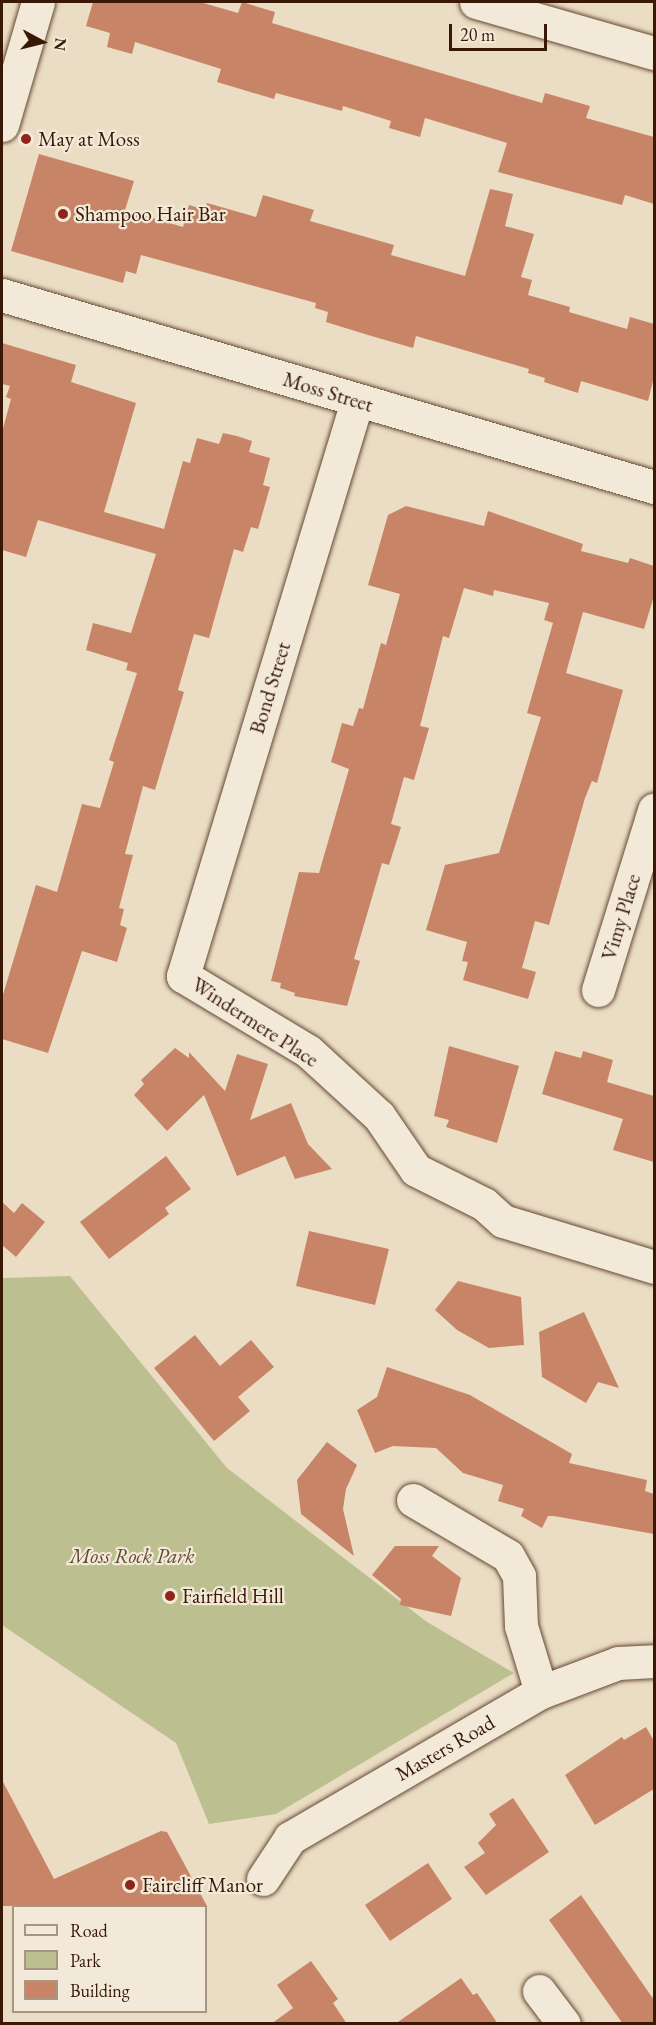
<!DOCTYPE html>
<style>
body{margin:0}
#map{position:relative;width:656px;height:2025px;overflow:hidden;background:#ebddc3;font-family:"EB Garamond",serif}
div>[style]{position:absolute}
.green>*{inset:0;background:#bcc090}
.building>*{inset:0;background:#c88467}
.roads{filter:drop-shadow(0 0 2px #664935) drop-shadow(0 0 2px #664935)}
.minor>*{height:33px;margin:-16.5px;padding:0 16.5px;transform-origin:16.5px;border-radius:16.5px;background:#f2e9d8}
.dots>*{width:16px;height:16px;translate:-50% -50%;box-sizing:border-box;border:3px solid #f2e9d8;border-radius:50%}
span{translate:-50% -50%;white-space:nowrap;text-align:center;line-height:1.15;-webkit-text-stroke:4.5px #f2e9d8;paint-order:stroke}
.poi-label{font-size:21px;color:#391806}
.left{translate:0 -50%;text-align:left}
.street-label{font-size:21px;color:#391806}
.park-label{font-size:21px;color:#604a2f;font-style:italic}
.frame{position:absolute;inset:0;border:3px solid #391806;pointer-events:none}
.legend{position:absolute;left:12px;top:1905px;width:195px;height:108px;box-sizing:border-box;background:#f2e9d8;border:2px solid #a89584;margin:0;padding:8px 10px;list-style:none;font-size:18px;color:#391806}
.legend li{display:flex;align-items:center;gap:12px;height:30px}
.legend b{width:30px;border:2px solid #a89584}
.north{position:absolute;left:12px;top:12px;width:60px;height:60px;-webkit-text-stroke:4px #f2e9d8;paint-order:stroke;rotate:97deg;font-size:16px;font-weight:700;line-height:24px;text-align:center;color:#391806}
.north::after{content:'';display:block;margin:auto;width:21px;height:27px;background:#391806;clip-path:polygon(50% 0,100% 100%,50% 72%,0 100%)}
.scale{position:absolute;left:449px;top:24px;width:98px;height:27px;box-sizing:border-box;border:3px solid #391806;border-top:0;padding-left:8px;font-size:18px;line-height:21px;white-space:nowrap;color:#391806;-webkit-text-stroke:4px #f2e9d8;paint-order:stroke}
</style>
<div id="map">
<div class="green">
<i style="clip-path:polygon(70px 1276px,227px 1468px,427px 1622px,514px 1673px,276px 1814px,209px 1824px,176px 1743px,2px 1625px,2px 1278px)"></i>
</div>
<div class="building">
<i style="clip-path:polygon(93px 2px,200px 2px,238px 13px,242px 2px,275px 12px,272px 23px,312px 35px,542px 103px,545px 93px,590px 106px,586px 118px,654px 137px,654px 204px,625px 195px,622px 205px,498px 172px,507px 143px,425px 118px,420px 137px,389px 128px,391px 121px,343px 106px,342px 111px,276px 93px,274px 99px,217px 82px,221px 69px,135px 42px,132px 54px,107px 47px,110px 33px,86px 26px)"></i>
<i style="clip-path:polygon(39px 154px,134px 181px,125px 210px,183px 227px,189px 205px,205px 210px,207px 203px,256px 217px,263px 195px,314px 210px,310px 221px,394px 245px,391px 255px,465px 276px,490px 189px,513px 194px,505px 226px,534px 234px,521px 277px,532px 280px,528px 295px,570px 307px,569px 312px,627px 329px,630px 317px,654px 324px,654px 377px,648px 401px,581px 381px,578px 393px,544px 382px,545px 378px,528px 373px,529px 369px,416px 336px,413px 348px,368px 335px,326px 322px,328px 312px,315px 308px,316px 303px,141px 255px,136px 274px,126px 271px,123px 283px,11px 251px)"></i>
<i style="clip-path:polygon(2px 343px,76px 365px,71px 382px,136px 403px,104px 512px,164px 529px,183px 461px,190px 463px,197px 438px,219px 444px,223px 433px,237px 436px,252px 441px,249px 452px,270px 458px,263px 485px,270px 487px,258px 529px,251px 527px,243px 552px,234px 549px,209px 638px,194px 634px,178px 690px,184px 692px,155px 790px,143px 786px,125px 854px,133px 855px,119px 908px,124px 909px,120px 925px,127px 928px,117px 962px,82px 951px,48px 1053px,2px 1039px,2px 998px,36px 885px,57px 892px,82px 804px,100px 808px,114px 762px,109px 760px,137px 673px,126px 670px,128px 663px,86px 650px,93px 623px,131px 633px,156px 554px,38px 520px,26px 557px,2px 550px,2px 432px,11px 399px,6px 397px,10px 386px,2px 384px)"></i>
<i style="clip-path:polygon(406px 506px,484px 526px,488px 511px,583px 544px,581px 551px,628px 563px,630px 558px,654px 566px,654px 596px,644px 629px,583px 612px,566px 673px,623px 690px,597px 783px,592px 781px,585px 798px,549px 925px,535px 921px,522px 968px,536px 972px,528px 999px,463px 980px,468px 962px,462px 961px,467px 942px,426px 930px,445px 865px,499px 853px,541px 717px,527px 713px,553px 623px,544px 620px,549px 603px,494px 590px,493px 596px,464px 588px,449px 638px,443px 636px,420px 726px,429px 728px,414px 780px,404px 777px,391px 824px,401px 827px,389px 865px,382px 863px,354px 959px,360px 961px,347px 1006px,294px 996px,295px 993px,280px 988px,281px 983px,271px 981px,299px 872px,319px 873px,349px 769px,331px 762px,342px 723px,353px 726px,359px 708px,363px 709px,381px 643px,386px 645px,400px 594px,368px 585px,388px 515px)"></i>
<i style="clip-path:polygon(449px 1046px,519px 1066px,497px 1143px,446px 1127px,449px 1120px,434px 1116px)"></i>
<i style="clip-path:polygon(175px 1048px,189px 1058px,189px 1052px,225px 1091px,237px 1054px,268px 1064px,250px 1120px,291px 1103px,308px 1144px,332px 1169px,295px 1179px,285px 1156px,237px 1176px,204px 1095px,167px 1131px,134px 1095px,144px 1084px,141px 1080px)"></i>
<i style="clip-path:polygon(555px 1051px,581px 1058px,583px 1051px,613px 1060px,607px 1082px,654px 1096px,654px 1162px,613px 1150px,623px 1119px,542px 1094px)"></i>
<i style="clip-path:polygon(166px 1156px,191px 1189px,165px 1208px,169px 1214px,109px 1259px,80px 1222px)"></i>
<i style="clip-path:polygon(2px 1202px,14px 1213px,22px 1203px,45px 1222px,16px 1257px,2px 1245px)"></i>
<i style="clip-path:polygon(309px 1231px,389px 1249px,375px 1305px,296px 1286px)"></i>
<i style="clip-path:polygon(458px 1281px,521px 1297px,524px 1345px,489px 1348px,457px 1330px,435px 1310px)"></i>
<i style="clip-path:polygon(584px 1312px,619px 1388px,598px 1382px,586px 1403px,542px 1377px,539px 1332px)"></i>
<i style="clip-path:polygon(195px 1335px,220px 1366px,251px 1340px,274px 1367px,238px 1397px,250px 1411px,214px 1441px,154px 1368px)"></i>
<i style="clip-path:polygon(387px 1367px,470px 1395px,572px 1454px,569px 1463px,647px 1480px,645px 1491px,654px 1494px,654px 1534px,554px 1516px,548px 1516px,542px 1528px,521px 1516px,524px 1509px,498px 1501px,503px 1485px,463px 1473px,436px 1448px,393px 1446px,375px 1453px,357px 1410px,377px 1397px)"></i>
<i style="clip-path:polygon(327px 1442px,357px 1465px,346px 1489px,343px 1509px,354px 1556px,301px 1514px,297px 1480px)"></i>
<i style="clip-path:polygon(395px 1546px,439px 1546px,432px 1556px,461px 1578px,451px 1616px,400px 1605px,401px 1599px,372px 1575px)"></i>
<i style="clip-path:polygon(646px 1727px,654px 1741px,654px 1789px,595px 1825px,565px 1775px,622px 1737px,624px 1740px)"></i>
<i style="clip-path:polygon(2px 1780px,54px 1879px,161px 1831px,167px 1832px,207px 1906px,2px 1906px)"></i>
<i style="clip-path:polygon(513px 1798px,549px 1852px,486px 1895px,464px 1867px,485px 1853px,478px 1843px,496px 1825px,489px 1814px)"></i>
<i style="clip-path:polygon(428px 1863px,452px 1899px,390px 1941px,365px 1905px)"></i>
<i style="clip-path:polygon(581px 1895px,654px 2000px,654px 2024px,623px 2024px,549px 1920px)"></i>
<i style="clip-path:polygon(311px 1961px,338px 1999px,333px 2003px,347px 2024px,271px 2024px,293px 2008px,277px 1985px)"></i>
<i style="clip-path:polygon(461px 1978px,473px 1995px,477px 1993px,498px 2024px,395px 2024px)"></i>
</div>
<div class="roads">
<div class="minor">
<i style="left:476px;top:2px;width:185px;rotate:16deg"></i>
<i style="left:2px;top:125px;width:128px;rotate:-73.7deg"></i>
<i style="left:2px;top:295px;width:680px;rotate:16.41deg"></i>
<i style="left:357px;top:401px;width:601px;rotate:106.84deg"></i>
<i style="left:183px;top:976px;width:146px;rotate:31deg"></i>
<i style="left:308px;top:1051px;width:96px;rotate:42.5deg"></i>
<i style="left:379px;top:1116px;width:65px;rotate:55.6deg"></i>
<i style="left:416px;top:1170px;width:76px;rotate:26.6deg"></i>
<i style="left:484px;top:1204px;width:25px;rotate:42deg"></i>
<i style="left:503px;top:1221px;width:158px;rotate:16.9deg"></i>
<i style="left:598px;top:990px;width:189px;rotate:-72.7deg"></i>
<i style="left:413px;top:1500px;width:110px;rotate:30.5deg"></i>
<i style="left:508px;top:1556px;width:23px;rotate:61deg"></i>
<i style="left:519px;top:1576px;width:50px;rotate:87.7deg"></i>
<i style="left:521px;top:1626px;width:69px;rotate:73.1deg"></i>
<i style="left:263px;top:1879px;width:49px;rotate:-56.6deg"></i>
<i style="left:290px;top:1838px;width:290px;rotate:-30.2deg"></i>
<i style="left:541px;top:1692px;width:82px;rotate:-20.6deg"></i>
<i style="left:618px;top:1663px;width:36px;rotate:-3deg"></i>
<i style="left:539px;top:1991px;width:41px;rotate:52.9deg"></i>
</div>
</div>
<div class="dots">
<i style="left:26px;top:139px;background:#8f2418"></i>
<i style="left:63px;top:214px;background:#8f2418"></i>
<i style="left:170px;top:1596px;background:#8f2418"></i>
<i style="left:130px;top:1885px;background:#8f2418"></i>
</div>
<div class="poi-label">
<span class="left" style="left:38px;top:139px">May at Moss</span>
<span class="left" style="left:75px;top:214px">Shampoo Hair Bar</span>
<span class="left" style="left:182px;top:1596px">Fairfield Hill</span>
<span class="left" style="left:142px;top:1885px">Faircliff Manor</span>
</div>
<div class="street-label">
<span style="left:328px;top:392px;rotate:17deg">Moss Street</span>
<span style="left:270px;top:688px;rotate:-73deg">Bond Street</span>
<span style="left:621px;top:917px;rotate:-73deg">Vimy Place</span>
<span style="left:255px;top:1022px;rotate:33deg">Windermere Place</span>
<span style="left:445px;top:1748px;rotate:-30deg">Masters Road</span>
</div>
<div class="park-label">
<span style="left:132px;top:1556px">Moss Rock Park</span>
</div>
<div class="frame"></div>
<ul class="legend">
<li><b style="height:8px;background:#f2e9d8"></b>Road</li>
<li><b style="height:16px;background:#bcc090"></b>Park</li>
<li><b style="height:16px;background:#c88467"></b>Building</li>
</ul>
<div class="north">N</div>
<div class="scale">20 m</div>
</div>
